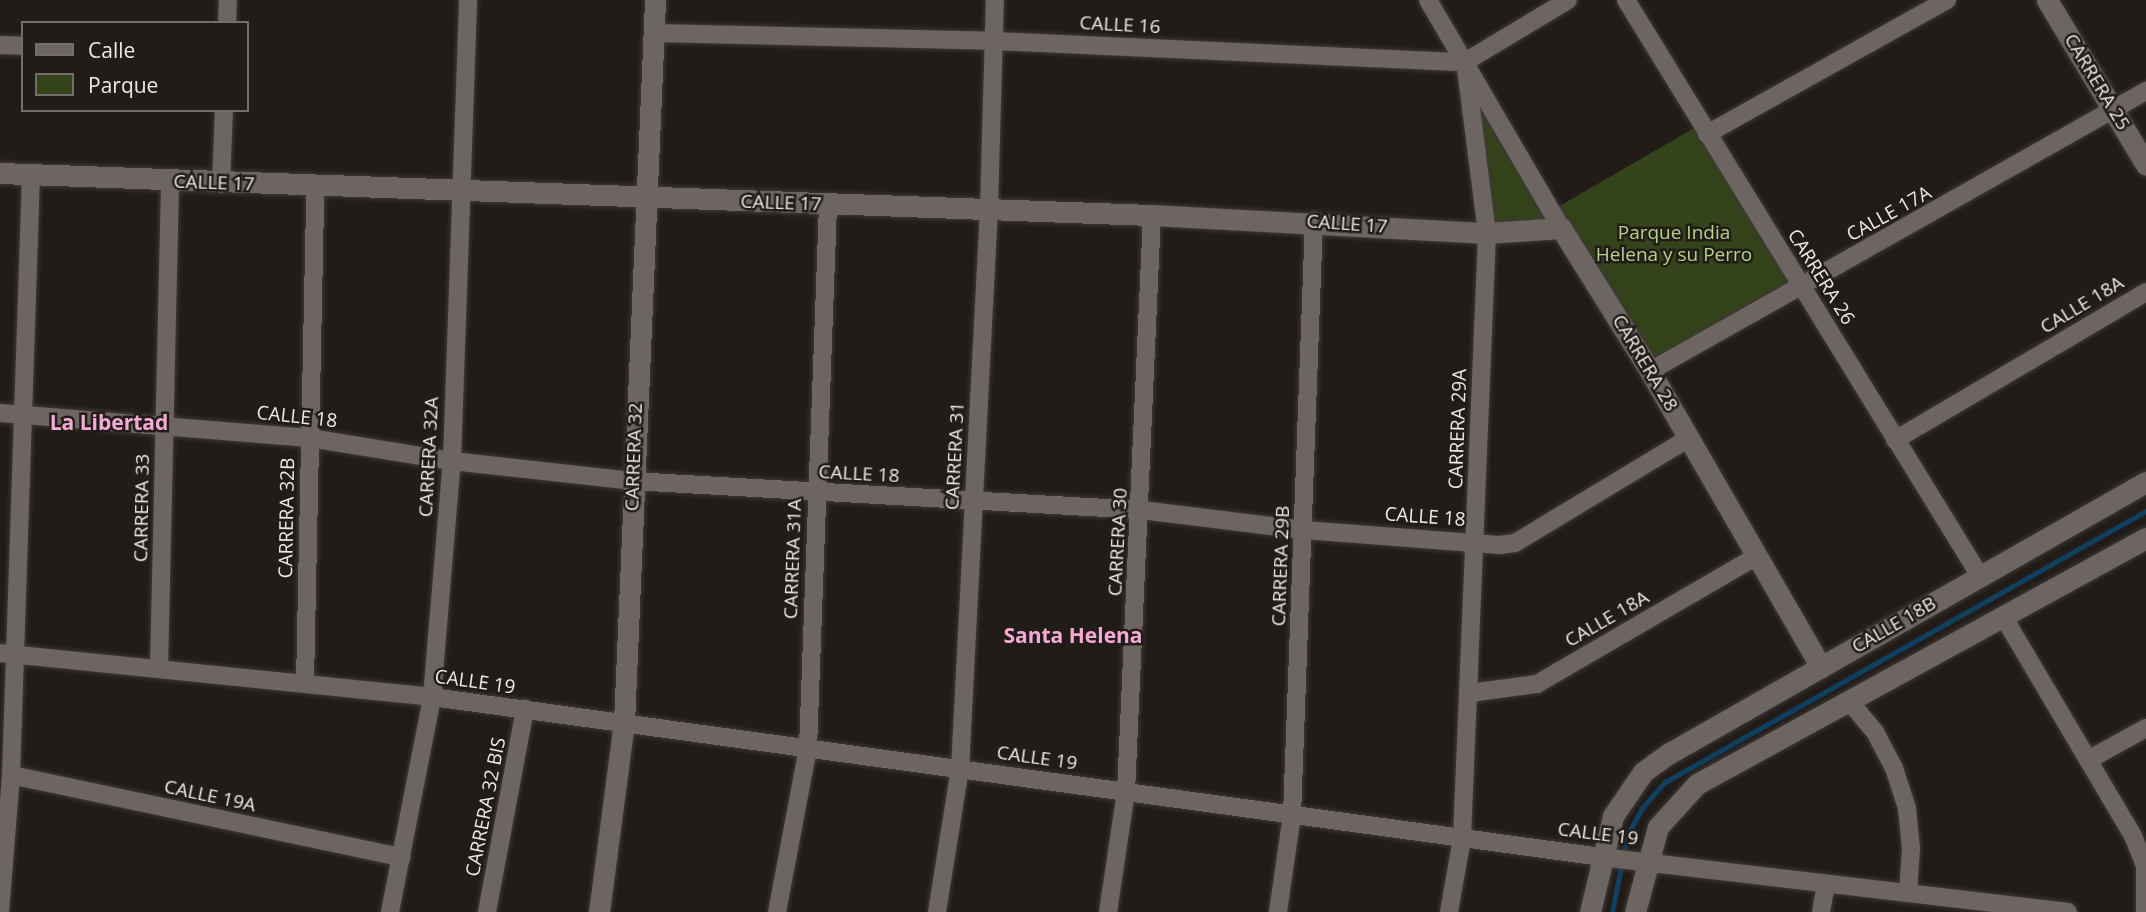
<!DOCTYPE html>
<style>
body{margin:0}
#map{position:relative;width:2146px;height:912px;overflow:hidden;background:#221c19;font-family:"Open Sans",sans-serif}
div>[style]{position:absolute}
.green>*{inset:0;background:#34431a}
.stream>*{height:5px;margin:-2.5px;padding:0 2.5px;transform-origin:2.5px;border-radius:2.5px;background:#104060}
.roads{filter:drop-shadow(0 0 2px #3d3937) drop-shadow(0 0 2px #3d3937)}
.street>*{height:18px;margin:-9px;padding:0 9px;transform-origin:9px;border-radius:9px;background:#6c6561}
.secondary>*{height:21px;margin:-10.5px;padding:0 10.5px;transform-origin:10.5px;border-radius:10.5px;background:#6c6561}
span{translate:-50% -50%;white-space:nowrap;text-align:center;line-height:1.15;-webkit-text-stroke:5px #221c19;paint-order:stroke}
.street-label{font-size:19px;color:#ede9e7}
.park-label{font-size:19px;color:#b5d387}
.neighbourhood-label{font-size:21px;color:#f3abd5;font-weight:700}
.legend{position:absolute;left:21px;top:21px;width:228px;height:91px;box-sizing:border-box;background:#221c19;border:2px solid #736e6b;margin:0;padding:9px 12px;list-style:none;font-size:21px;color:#ede9e7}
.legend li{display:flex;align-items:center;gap:14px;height:35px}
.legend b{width:35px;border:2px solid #736e6b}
</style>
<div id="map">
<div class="green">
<i style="clip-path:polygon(1465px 62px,1551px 211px,1701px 124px,1803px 285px,1650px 371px,1561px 228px,1487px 233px)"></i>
</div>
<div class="stream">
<i style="left:1612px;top:912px;width:77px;rotate:-78.8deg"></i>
<i style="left:1627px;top:836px;width:32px;rotate:-62deg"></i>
<i style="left:1642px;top:808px;width:35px;rotate:-49deg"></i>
<i style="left:1665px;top:782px;width:552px;rotate:-29.4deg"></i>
</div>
<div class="roads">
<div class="street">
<i style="left:1428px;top:0;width:264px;rotate:59.7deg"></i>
<i style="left:1626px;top:0;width:676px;rotate:58.43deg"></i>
<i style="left:227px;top:23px;width:23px;rotate:-88deg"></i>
<i style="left:654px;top:33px;width:340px;rotate:1.3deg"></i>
<i style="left:994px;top:41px;width:471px;rotate:2.6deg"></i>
<i style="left:1465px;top:62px;width:120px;rotate:-31deg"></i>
<i style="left:0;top:45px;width:23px;rotate:2deg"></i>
<i style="left:1707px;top:134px;width:275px;rotate:-29.2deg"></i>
<i style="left:221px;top:184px;width:74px;rotate:-87.7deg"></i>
<i style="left:1650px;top:371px;width:570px;rotate:-29.45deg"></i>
<i style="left:0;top:413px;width:311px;rotate:4.6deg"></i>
<i style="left:310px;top:438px;width:144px;rotate:9.2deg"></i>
<i style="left:452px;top:461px;width:181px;rotate:6.3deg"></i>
<i style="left:632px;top:481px;width:510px;rotate:3.26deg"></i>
<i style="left:1141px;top:510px;width:164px;rotate:7deg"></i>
<i style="left:1304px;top:530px;width:196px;rotate:4.4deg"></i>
<i style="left:1499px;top:545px;width:16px;rotate:-7deg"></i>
<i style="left:1515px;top:543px;width:203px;rotate:-31.1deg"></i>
<i style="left:1895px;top:440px;width:291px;rotate:-30.5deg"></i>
<i style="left:2003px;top:616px;width:256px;rotate:59.4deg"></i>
<i style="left:2133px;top:836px;width:31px;rotate:68deg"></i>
<i style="left:2145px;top:865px;width:47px;rotate:90deg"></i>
<i style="left:0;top:653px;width:434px;rotate:5.8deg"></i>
<i style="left:432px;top:697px;width:1180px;rotate:7.79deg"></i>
<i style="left:1601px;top:857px;width:470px;rotate:6.7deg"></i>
<i style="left:159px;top:669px;width:488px;rotate:-88.7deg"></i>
<i style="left:305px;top:683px;width:497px;rotate:-88.8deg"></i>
<i style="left:1470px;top:693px;width:68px;rotate:-7.7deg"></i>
<i style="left:1537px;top:684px;width:255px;rotate:-30.2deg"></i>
<i style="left:1849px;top:701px;width:40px;rotate:50deg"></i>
<i style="left:1875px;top:732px;width:41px;rotate:62.2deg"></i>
<i style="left:1894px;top:768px;width:42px;rotate:72deg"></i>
<i style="left:1907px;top:808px;width:41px;rotate:84.4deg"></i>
<i style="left:1911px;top:849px;width:44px;rotate:93.9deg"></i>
<i style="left:2088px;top:760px;width:66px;rotate:-28.9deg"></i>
<i style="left:11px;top:775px;width:399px;rotate:11.9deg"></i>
<i style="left:0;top:912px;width:137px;rotate:-85.4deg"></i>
<i style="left:11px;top:775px;width:599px;rotate:-88.09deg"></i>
<i style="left:390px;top:912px;width:219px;rotate:-78.9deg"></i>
<i style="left:432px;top:697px;width:237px;rotate:-85.2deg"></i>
<i style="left:452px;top:461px;width:461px;rotate:-88deg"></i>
<i style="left:487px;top:912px;width:207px;rotate:-79.4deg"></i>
<i style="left:777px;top:912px;width:167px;rotate:-79.3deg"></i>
<i style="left:808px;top:748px;width:544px;rotate:-87.89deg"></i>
<i style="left:937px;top:912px;width:145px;rotate:-80.9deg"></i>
<i style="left:960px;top:769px;width:561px;rotate:-87.04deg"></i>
<i style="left:989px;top:209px;width:209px;rotate:-88.4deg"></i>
<i style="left:1108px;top:912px;width:121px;rotate:-81.5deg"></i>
<i style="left:1126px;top:792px;width:578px;rotate:-87.42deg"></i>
<i style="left:1278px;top:912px;width:98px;rotate:-81.8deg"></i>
<i style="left:1292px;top:815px;width:594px;rotate:-87.88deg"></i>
<i style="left:1449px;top:912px;width:75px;rotate:-80deg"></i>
<i style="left:1462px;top:838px;width:606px;rotate:-87.63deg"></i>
<i style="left:1487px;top:233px;width:172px;rotate:-97.3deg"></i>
<i style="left:1821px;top:912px;width:29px;rotate:-80deg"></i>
</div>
<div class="secondary">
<i style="left:2047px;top:0;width:192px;rotate:59deg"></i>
<i style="left:0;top:173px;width:1153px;rotate:2.09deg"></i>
<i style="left:1152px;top:215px;width:335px;rotate:3.1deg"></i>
<i style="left:1487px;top:233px;width:74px;rotate:-3.9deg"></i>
<i style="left:1561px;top:228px;width:168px;rotate:58.1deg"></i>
<i style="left:1650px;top:371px;width:342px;rotate:60deg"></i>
<i style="left:599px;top:912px;width:191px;rotate:-82.5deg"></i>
<i style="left:624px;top:723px;width:724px;rotate:-87.54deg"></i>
<i style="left:1590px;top:912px;width:99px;rotate:-76.5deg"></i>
<i style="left:1613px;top:816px;width:53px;rotate:-55.7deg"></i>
<i style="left:1643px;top:772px;width:31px;rotate:-36deg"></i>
<i style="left:1668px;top:754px;width:550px;rotate:-29.64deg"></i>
<i style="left:1635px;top:912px;width:88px;rotate:-74.9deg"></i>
<i style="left:1658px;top:827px;width:58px;rotate:-47.8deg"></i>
<i style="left:1697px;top:784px;width:512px;rotate:-28.72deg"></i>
</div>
</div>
<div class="street-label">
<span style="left:1120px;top:25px;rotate:3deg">CALLE 16</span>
<span style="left:2097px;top:82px;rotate:59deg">CARRERA 25</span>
<span style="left:214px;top:183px;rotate:2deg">CALLE 17</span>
<span style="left:781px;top:203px;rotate:2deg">CALLE 17</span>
<span style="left:1889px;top:214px;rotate:-29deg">CALLE 17A</span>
<span style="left:1347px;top:224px;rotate:4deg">CALLE 17</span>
<span style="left:1821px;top:277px;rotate:58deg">CARRERA 26</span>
<span style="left:2082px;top:305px;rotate:-31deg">CALLE 18A</span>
<span style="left:1645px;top:363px;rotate:59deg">CARRERA 28</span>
<span style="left:297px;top:417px;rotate:6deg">CALLE 18</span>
<span style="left:1458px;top:429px;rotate:-88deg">CARRERA 29A</span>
<span style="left:955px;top:456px;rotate:-87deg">CARRERA 31</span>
<span style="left:429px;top:457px;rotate:-87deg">CARRERA 32A</span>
<span style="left:634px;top:457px;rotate:-88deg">CARRERA 32</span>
<span style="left:859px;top:474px;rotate:3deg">CALLE 18</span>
<span style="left:142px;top:508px;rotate:-89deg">CARRERA 33</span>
<span style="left:1425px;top:517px;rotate:4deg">CALLE 18</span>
<span style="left:287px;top:518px;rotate:-89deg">CARRERA 32B</span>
<span style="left:1118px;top:542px;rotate:-87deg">CARRERA 30</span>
<span style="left:793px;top:559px;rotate:-88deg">CARRERA 31A</span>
<span style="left:1281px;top:566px;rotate:-88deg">CARRERA 29B</span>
<span style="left:1607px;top:619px;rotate:-30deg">CALLE 18A</span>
<span style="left:1894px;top:625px;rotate:-30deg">CALLE 18B</span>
<span style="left:475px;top:682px;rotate:8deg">CALLE 19</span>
<span style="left:1037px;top:758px;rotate:8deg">CALLE 19</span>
<span style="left:210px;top:796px;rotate:12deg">CALLE 19A</span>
<span style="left:486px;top:807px;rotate:-79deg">CARRERA 32 BIS</span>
<span style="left:1598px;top:834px;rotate:7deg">CALLE 19</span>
</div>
<div class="park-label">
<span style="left:1674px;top:244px">Parque India<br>Helena y su Perro</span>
</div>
<div class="neighbourhood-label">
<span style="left:109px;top:422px">La Libertad</span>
<span style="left:1073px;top:635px">Santa Helena</span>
</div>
<ul class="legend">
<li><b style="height:9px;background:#6c6561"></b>Calle</li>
<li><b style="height:19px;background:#34431a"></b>Parque</li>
</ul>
</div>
